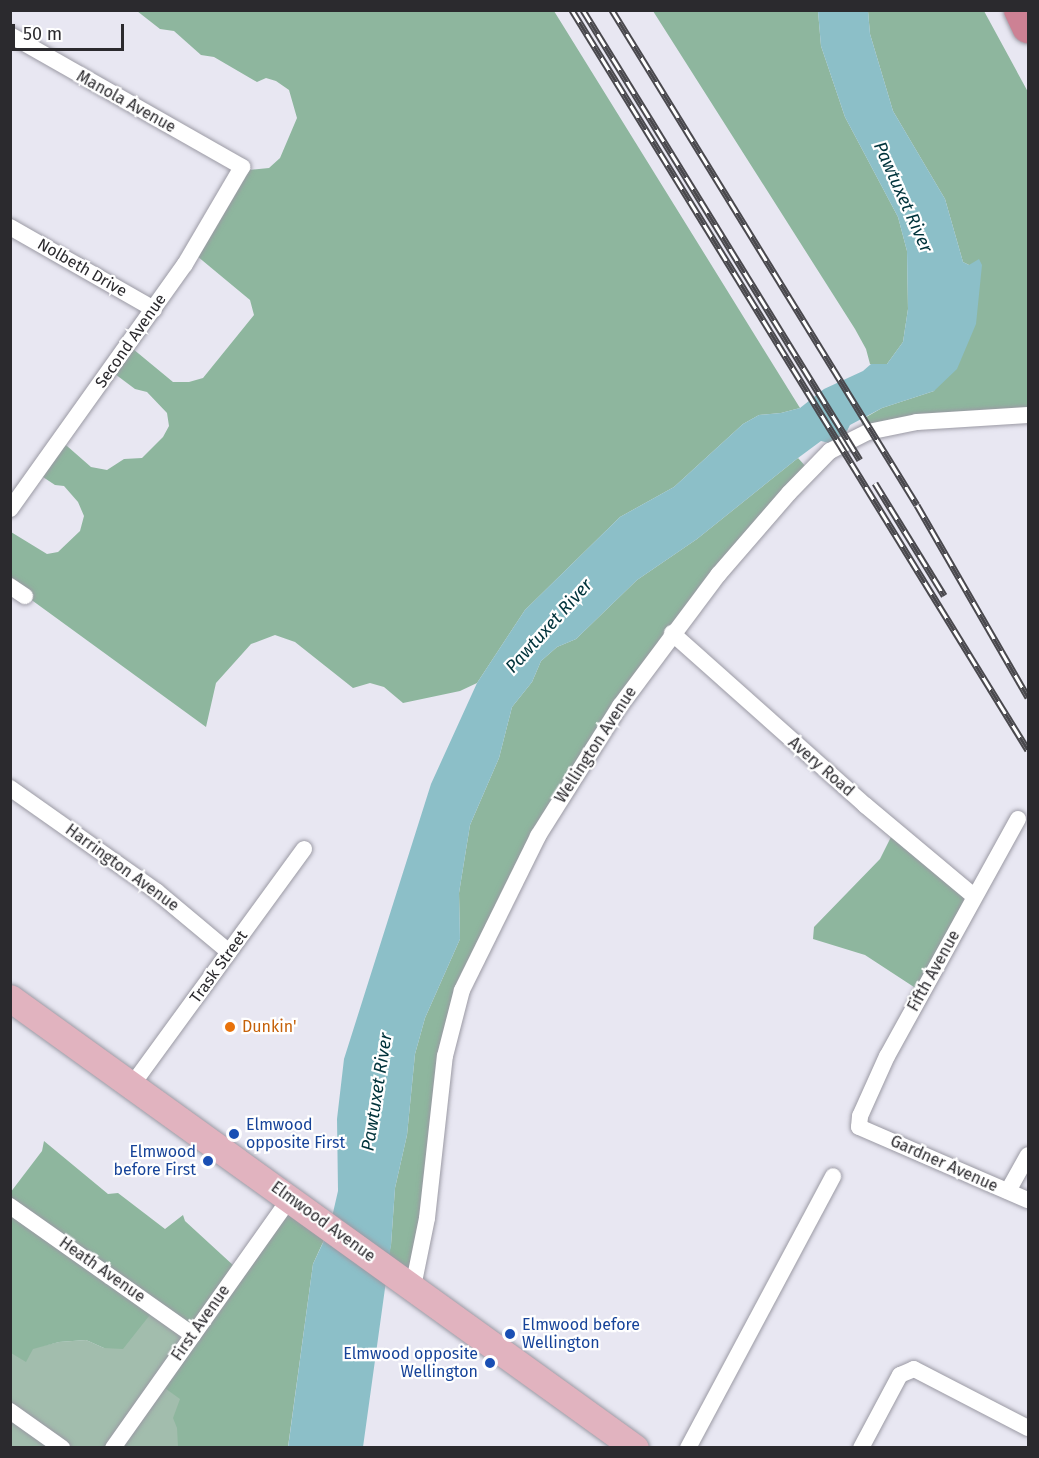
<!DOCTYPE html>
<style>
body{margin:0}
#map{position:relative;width:1039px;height:1458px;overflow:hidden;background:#e8e7f2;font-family:"Fira Sans",sans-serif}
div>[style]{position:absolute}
.green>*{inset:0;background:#a2bdad}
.forest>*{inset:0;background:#8eb69e}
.water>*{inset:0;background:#8cbfc8}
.roads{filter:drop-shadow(0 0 2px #9b9aa4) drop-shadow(0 0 2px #9b9aa4)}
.street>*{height:16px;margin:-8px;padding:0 8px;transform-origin:8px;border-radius:8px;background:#fff}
.primary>*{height:27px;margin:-13.5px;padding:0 13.5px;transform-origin:13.5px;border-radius:13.5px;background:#e1b3bf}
.highway>*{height:32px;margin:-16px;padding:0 16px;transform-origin:16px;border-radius:16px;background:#cd8194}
.rail>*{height:7px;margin-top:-3.5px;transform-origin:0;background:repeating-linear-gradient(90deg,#fff 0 14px,#4a494e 0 28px);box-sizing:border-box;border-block:2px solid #4a494e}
.dots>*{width:16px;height:16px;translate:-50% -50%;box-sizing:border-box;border:3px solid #fff;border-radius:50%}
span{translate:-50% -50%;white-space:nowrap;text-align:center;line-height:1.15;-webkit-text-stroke:4.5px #fff;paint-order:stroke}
.street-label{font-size:16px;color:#2b2a2e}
.food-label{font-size:16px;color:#c56008}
.left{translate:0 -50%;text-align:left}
.transit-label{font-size:16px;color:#164399}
.right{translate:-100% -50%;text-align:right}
.water-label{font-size:18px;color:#00333b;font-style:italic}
.frame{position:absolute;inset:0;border:12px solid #2b2a2e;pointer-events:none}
.scale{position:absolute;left:12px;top:24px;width:112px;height:27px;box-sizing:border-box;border:3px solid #2b2a2e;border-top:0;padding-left:8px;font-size:18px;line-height:21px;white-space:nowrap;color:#2b2a2e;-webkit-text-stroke:4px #fff;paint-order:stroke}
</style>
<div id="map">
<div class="green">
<i style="clip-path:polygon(153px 1311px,180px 1328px,274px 1447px,11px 1448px,11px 1353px,59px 1342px,86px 1340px,104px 1348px)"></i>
</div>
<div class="forest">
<i style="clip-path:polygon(137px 11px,554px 11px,800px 408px,781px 413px,759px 415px,743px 424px,674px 487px,620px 517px,525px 610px,477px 683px,460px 691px,403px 703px,384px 687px,370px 683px,353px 688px,295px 642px,275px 635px,251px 644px,216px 683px,206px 727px,11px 585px,11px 532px,47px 554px,58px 552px,80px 531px,84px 516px,78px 502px,64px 486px,55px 485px,37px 473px,59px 439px,91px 467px,107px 470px,124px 459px,142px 458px,163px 437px,169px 426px,167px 413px,147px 392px,135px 389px,115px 374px,127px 344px,173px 382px,189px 382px,203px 378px,254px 315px,250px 300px,197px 256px,239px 171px,269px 168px,280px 158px,297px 118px,289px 90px,276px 81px,266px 78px,257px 82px,214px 57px,201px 55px,174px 31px,160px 29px)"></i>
<i style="clip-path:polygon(653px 11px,818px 11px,821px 46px,845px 117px,898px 217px,907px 251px,908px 309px,903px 342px,887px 364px,870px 364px,866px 349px,855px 329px)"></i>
<i style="clip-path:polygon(868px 11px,984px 11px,1028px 92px,1028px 417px,864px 431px,861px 420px,882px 408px,934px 391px,969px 265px,963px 262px,945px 199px,893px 111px,870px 34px)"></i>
<i style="clip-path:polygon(798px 458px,808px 469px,723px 570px,577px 775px,461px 995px,415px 1282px,387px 1262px,391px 1245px,395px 1188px,407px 1135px,415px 1054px,425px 1018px,460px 939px,459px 893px,470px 825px,499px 758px,512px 707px,532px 682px,541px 661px,557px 647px,576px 639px,637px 580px,697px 539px)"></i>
<i style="clip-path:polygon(892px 835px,973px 895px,917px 989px,865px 955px,813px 939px,814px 927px,880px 859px)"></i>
<i style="clip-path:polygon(44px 1141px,108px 1194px,118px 1193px,165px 1229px,183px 1215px,185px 1221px,234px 1266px,288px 1198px,329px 1229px,313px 1264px,288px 1447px,178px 1447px,177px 1428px,173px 1418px,180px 1399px,155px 1381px,184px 1337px,153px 1311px,123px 1349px,104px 1348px,86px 1340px,59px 1342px,33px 1349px,26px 1362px,11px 1353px,10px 1193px,42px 1151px)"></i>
</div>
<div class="water">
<i style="clip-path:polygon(818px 11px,868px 11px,870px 34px,893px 111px,945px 199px,963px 262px,969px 265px,979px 259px,982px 265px,976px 324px,957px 369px,934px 391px,882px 408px,850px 425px,844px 437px,833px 444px,821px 441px,798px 458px,697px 539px,637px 580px,576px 639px,557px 647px,541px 661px,532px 682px,512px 707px,499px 758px,470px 825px,459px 893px,460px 939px,425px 1018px,415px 1054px,407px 1135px,395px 1188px,391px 1245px,363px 1447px,288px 1448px,313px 1264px,329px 1230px,338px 1191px,337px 1119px,344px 1059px,431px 784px,477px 683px,525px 610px,620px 517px,674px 487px,743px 424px,759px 415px,781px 413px,800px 408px,824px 389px,863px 371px,871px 364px,887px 364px,903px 342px,908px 309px,907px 251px,898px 217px,845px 117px,821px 46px)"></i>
</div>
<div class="roads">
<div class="street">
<i style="left:10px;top:35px;width:267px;rotate:29.6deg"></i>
<i style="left:242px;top:167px;width:113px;rotate:120.4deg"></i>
<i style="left:185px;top:264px;width:301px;rotate:125.5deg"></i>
<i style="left:10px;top:227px;width:166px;rotate:29.7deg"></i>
<i style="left:10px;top:586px;width:18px;rotate:34deg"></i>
<i style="left:672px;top:633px;width:259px;rotate:41.7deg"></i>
<i style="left:865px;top:805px;width:142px;rotate:39.9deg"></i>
<i style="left:10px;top:788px;width:179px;rotate:35.2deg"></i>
<i style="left:156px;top:891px;width:95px;rotate:39.9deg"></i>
<i style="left:1018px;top:819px;width:271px;rotate:118.9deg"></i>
<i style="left:887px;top:1056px;width:66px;rotate:114.2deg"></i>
<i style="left:860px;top:1116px;width:11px;rotate:95deg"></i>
<i style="left:859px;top:1127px;width:184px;rotate:23.4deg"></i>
<i style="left:132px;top:1085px;width:292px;rotate:-53.9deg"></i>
<i style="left:1008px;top:1191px;width:41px;rotate:-60.9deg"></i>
<i style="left:10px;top:1206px;width:224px;rotate:35.2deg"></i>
<i style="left:413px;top:1287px;width:70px;rotate:-78.5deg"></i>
<i style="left:427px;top:1218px;width:163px;rotate:-83.7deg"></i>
<i style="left:445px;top:1056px;width:68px;rotate:-75.6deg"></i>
<i style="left:462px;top:990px;width:172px;rotate:-63.7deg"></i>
<i style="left:538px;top:836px;width:154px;rotate:-57.8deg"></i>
<i style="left:620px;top:706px;width:164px;rotate:-53.2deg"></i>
<i style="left:718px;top:575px;width:108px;rotate:-49.1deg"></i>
<i style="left:789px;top:493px;width:59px;rotate:-45.7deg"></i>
<i style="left:830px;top:451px;width:42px;rotate:-26.6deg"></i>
<i style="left:868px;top:432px;width:50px;rotate:-11.5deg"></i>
<i style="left:917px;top:422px;width:111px;rotate:-3.6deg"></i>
<i style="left:10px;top:1411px;width:64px;rotate:35.4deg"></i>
<i style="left:113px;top:1448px;width:306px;rotate:-54.7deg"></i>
<i style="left:688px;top:1448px;width:308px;rotate:-61.9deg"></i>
<i style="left:861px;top:1448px;width:83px;rotate:-61.9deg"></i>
<i style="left:900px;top:1375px;width:15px;rotate:-23deg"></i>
<i style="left:914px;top:1369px;width:128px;rotate:27.4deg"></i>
</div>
<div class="primary">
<i style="left:10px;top:998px;width:770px;rotate:35.75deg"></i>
</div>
<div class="highway">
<i style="left:1020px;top:10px;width:19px;rotate:65deg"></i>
</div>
</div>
<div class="rail">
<i style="left:572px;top:10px;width:869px;rotate:58.36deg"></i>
<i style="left:583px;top:10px;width:528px;rotate:58.39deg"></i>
<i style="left:612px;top:10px;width:581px;rotate:58.36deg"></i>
<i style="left:917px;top:505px;width:222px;rotate:60deg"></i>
<i style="left:875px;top:483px;width:132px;rotate:58.4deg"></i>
</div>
<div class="dots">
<i style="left:230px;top:1027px;background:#e8710a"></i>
<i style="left:234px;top:1134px;background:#1a4fb4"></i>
<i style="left:208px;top:1161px;background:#1a4fb4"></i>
<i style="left:510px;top:1334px;background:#1a4fb4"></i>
<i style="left:490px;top:1363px;background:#1a4fb4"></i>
</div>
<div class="street-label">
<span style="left:126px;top:102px;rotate:29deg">Manola Avenue</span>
<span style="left:82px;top:268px;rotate:30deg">Nolbeth Drive</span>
<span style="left:131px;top:341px;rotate:-55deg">Second Avenue</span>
<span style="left:596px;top:745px;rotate:-57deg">Wellington Avenue</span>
<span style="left:821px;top:767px;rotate:41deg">Avery Road</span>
<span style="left:122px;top:868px;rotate:36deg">Harrington Avenue</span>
<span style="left:219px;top:967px;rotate:-54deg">Trask Street</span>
<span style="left:934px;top:971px;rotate:-61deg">Fifth Avenue</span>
<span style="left:944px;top:1164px;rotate:24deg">Gardner Avenue</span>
<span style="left:323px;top:1222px;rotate:36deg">Elmwood Avenue</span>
<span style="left:102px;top:1270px;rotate:35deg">Heath Avenue</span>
<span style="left:201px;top:1323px;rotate:-55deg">First Avenue</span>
</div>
<div class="food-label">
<span class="left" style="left:242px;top:1027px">Dunkin'</span>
</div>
<div class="transit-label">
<span class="left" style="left:246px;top:1134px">Elmwood<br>opposite First</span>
<span class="right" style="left:196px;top:1161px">Elmwood<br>before First</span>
<span class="left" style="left:522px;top:1334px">Elmwood before<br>Wellington</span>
<span class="right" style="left:478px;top:1363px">Elmwood opposite<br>Wellington</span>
</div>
<div class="water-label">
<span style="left:903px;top:197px;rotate:66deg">Pawtuxet River</span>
<span style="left:549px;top:626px;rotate:-48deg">Pawtuxet River</span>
<span style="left:377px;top:1092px;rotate:-81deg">Pawtuxet River</span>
</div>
<div class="frame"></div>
<div class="scale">50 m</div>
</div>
